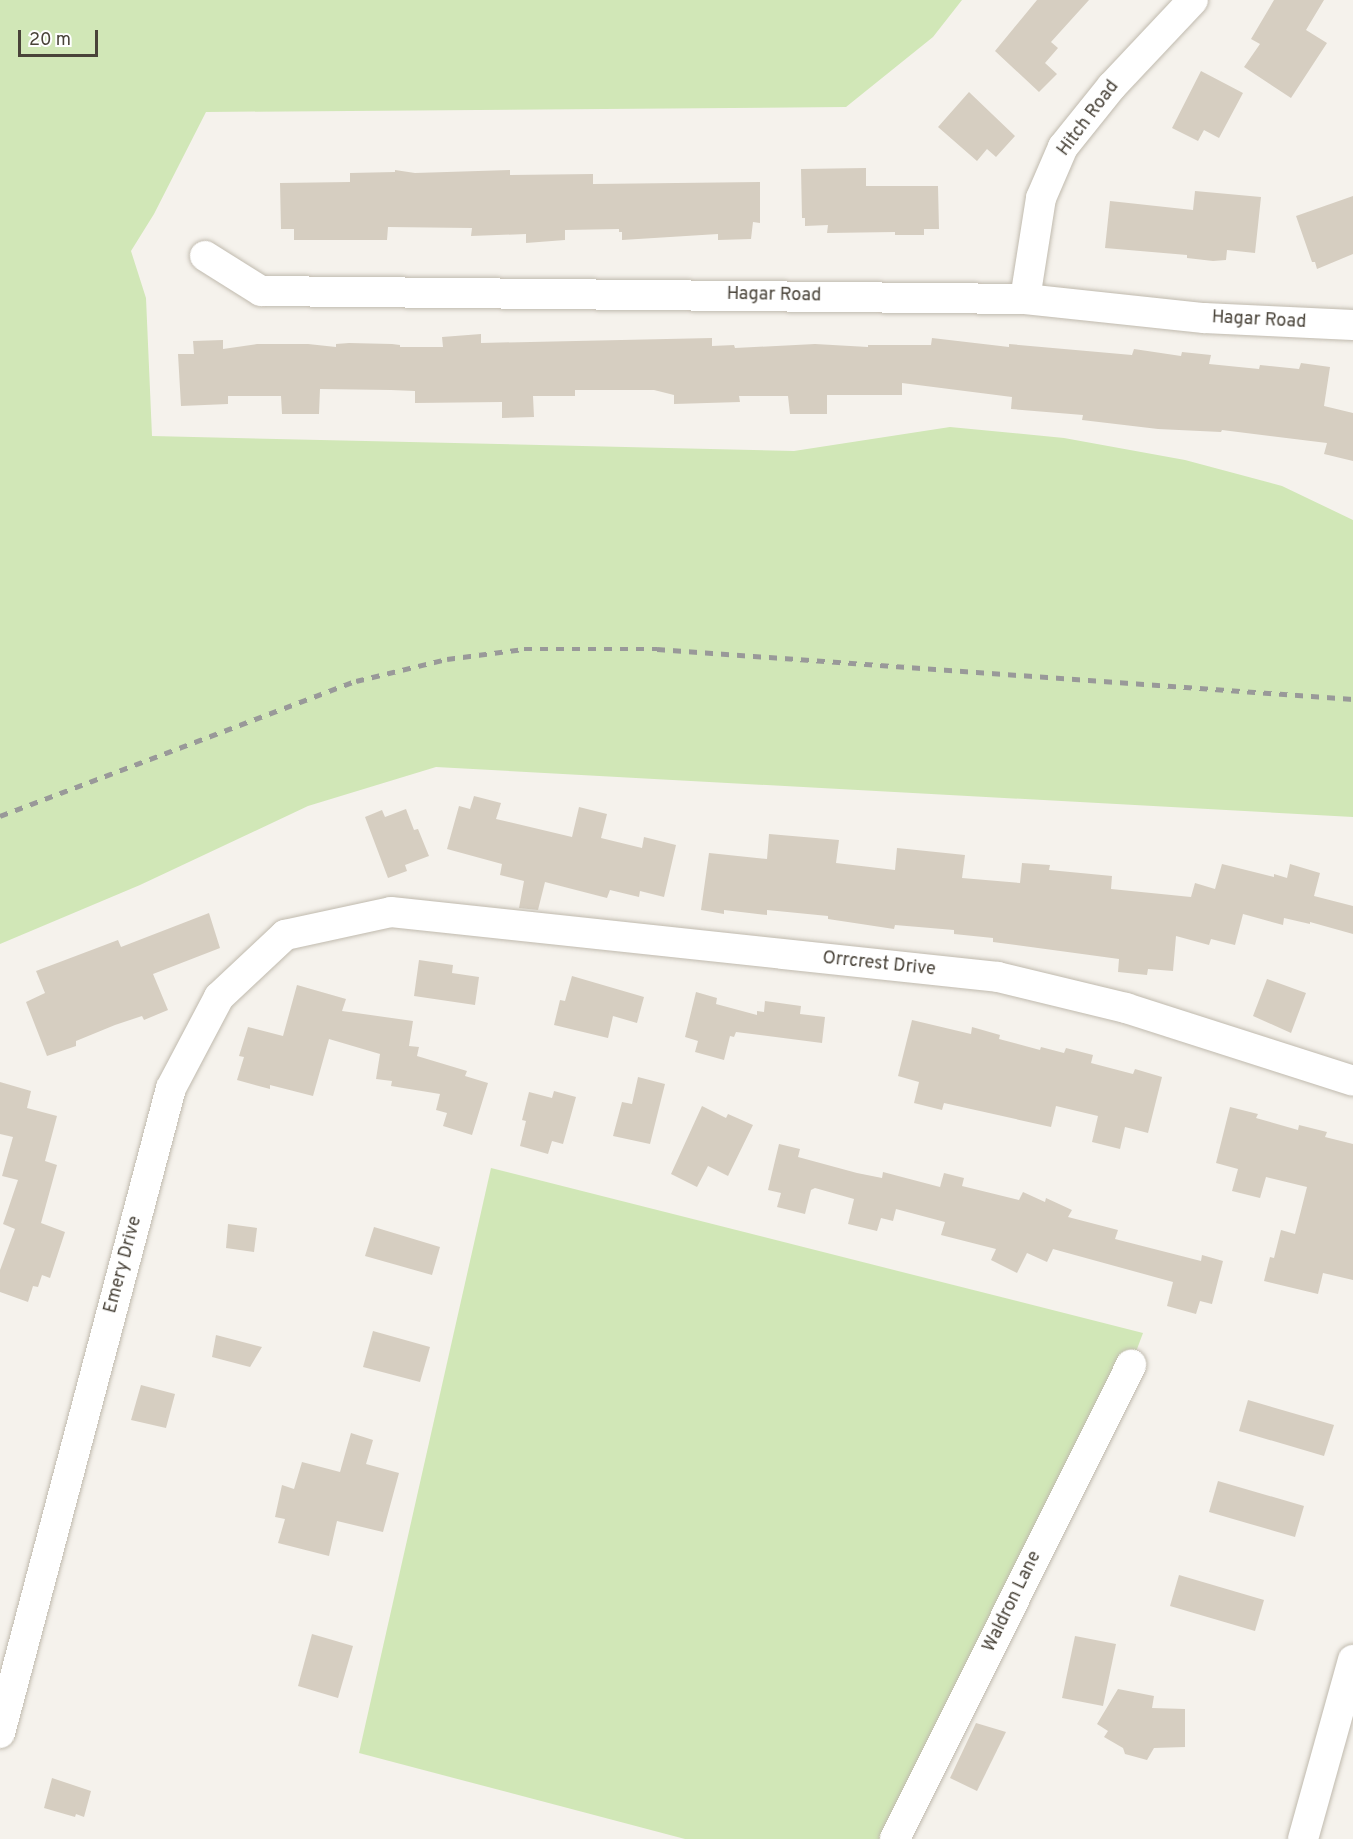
<!DOCTYPE html>
<style>
body{margin:0}
#map{position:relative;width:1353px;height:1839px;overflow:hidden;background:#f5f2ec;font-family:Overpass,sans-serif}
div>[style]{position:absolute}
.green>*{inset:0;background:#d1e7b7}
.building>*{inset:0;background:#d6cec1}
.roads{filter:drop-shadow(0 0 2px #c0baae) drop-shadow(0 0 2px #c0baae)}
.minor>*{height:30px;margin:-15px;padding:0 15px;transform-origin:15px;border-radius:15px;background:#fff}
.rail>*{height:4.5px;margin-top:-2.25px;transform-origin:0;background:repeating-linear-gradient(90deg,#999 0 8px,transparent 0 16px)}
span{translate:-50% -50%;white-space:nowrap;text-align:center;line-height:1.15;-webkit-text-stroke:4.5px #fff;paint-order:stroke}
.street-label{font-size:18px;color:#494339}
.scale{position:absolute;left:18px;top:30px;width:80px;height:27px;box-sizing:border-box;border:3px solid #494339;border-top:0;padding-left:8px;font-size:18px;line-height:21px;white-space:nowrap;color:#494339;-webkit-text-stroke:4px #fff;paint-order:stroke}
</style>
<div id="map">
<div class="green">
<i style="clip-path:polygon(0 0,962px 0,933px 37px,846px 107px,206px 112px,154px 214px,131px 251px,146px 298px,152px 436px,794px 451px,950px 427px,1064px 438px,1185px 460px,1282px 486px,1353px 520px,1353px 817px,436px 767px,308px 806px,140px 885px,0 944px)"></i>
<i style="clip-path:polygon(491px 1168px,1143px 1333px,1131px 1365px,895px 1839px,685px 1839px,359px 1753px)"></i>
</div>
<div class="building">
<i style="clip-path:polygon(1037px 0,1089px 0,1051px 42px,1058px 48px,1045px 63px,1057px 74px,1039px 92px,995px 51px)"></i>
<i style="clip-path:polygon(1274px 0,1324px 0,1306px 30px,1327px 43px,1291px 98px,1244px 67px,1260px 44px,1251px 39px)"></i>
<i style="clip-path:polygon(1201px 71px,1243px 93px,1219px 138px,1204px 130px,1198px 141px,1172px 128px)"></i>
<i style="clip-path:polygon(969px 92px,1015px 136px,996px 157px,987px 149px,977px 161px,938px 127px)"></i>
<i style="clip-path:polygon(866px 168px,866px 186px,938px 186px,939px 229px,924px 229px,924px 235px,895px 235px,895px 232px,827px 233px,828px 225px,805px 226px,805px 218px,802px 218px,801px 169px)"></i>
<i style="clip-path:polygon(395px 170px,415px 173px,510px 170px,510px 175px,593px 174px,593px 184px,760px 182px,760px 223px,753px 222px,751px 239px,718px 240px,718px 234px,622px 240px,622px 232px,619px 232px,619px 229px,565px 230px,565px 240px,526px 243px,526px 234px,471px 236px,472px 228px,388px 227px,387px 240px,294px 240px,294px 229px,281px 229px,280px 183px,350px 182px,350px 173px,395px 172px)"></i>
<i style="clip-path:polygon(1195px 191px,1261px 197px,1255px 253px,1227px 250px,1226px 260px,1213px 261px,1187px 258px,1187px 255px,1105px 248px,1110px 201px,1193px 210px)"></i>
<i style="clip-path:polygon(1353px 196px,1353px 254px,1317px 269px,1315px 262px,1312px 262px,1296px 216px)"></i>
<i style="clip-path:polygon(481px 334px,481px 343px,712px 338px,712px 346px,734px 345px,735px 348px,815px 344px,868px 347px,868px 345px,931px 345px,932px 338px,1009px 347px,1009px 344px,1132px 355px,1134px 349px,1181px 356px,1182px 352px,1211px 355px,1209px 364px,1259px 369px,1260px 365px,1299px 369px,1301px 363px,1330px 367px,1324px 406px,1353px 413px,1353px 461px,1324px 454px,1327px 443px,1222px 430px,1221px 432px,1158px 429px,1082px 420px,1083px 415px,1011px 409px,1012px 397px,902px 383px,902px 395px,827px 395px,827px 414px,790px 414px,788px 396px,739px 396px,740px 402px,674px 404px,674px 395px,654px 390px,575px 390px,575px 396px,533px 396px,534px 417px,502px 418px,502px 402px,415px 403px,415px 391px,391px 390px,320px 389px,319px 414px,282px 414px,281px 396px,228px 396px,228px 404px,181px 406px,178px 354px,194px 354px,193px 341px,223px 340px,223px 349px,257px 344px,308px 344px,336px 347px,336px 344px,349px 343px,392px 344px,400px 345px,400px 347px,443px 347px,442px 337px)"></i>
<i style="clip-path:polygon(474px 796px,501px 803px,496px 819px,572px 837px,579px 807px,607px 814px,601px 838px,642px 848px,644px 837px,676px 845px,664px 897px,640px 891px,639px 897px,610px 890px,607px 898px,545px 882px,538px 910px,519px 908px,524px 881px,500px 875px,502px 864px,447px 849px,459px 806px,470px 809px)"></i>
<i style="clip-path:polygon(406px 809px,414px 830px,418px 829px,429px 856px,405px 865px,407px 871px,388px 878px,365px 817px,382px 810px,385px 817px)"></i>
<i style="clip-path:polygon(769px 834px,839px 840px,836px 863px,895px 870px,897px 848px,965px 855px,962px 878px,1020px 883px,1022px 863px,1050px 865px,1049px 870px,1112px 876px,1111px 889px,1191px 897px,1195px 883px,1215px 889px,1222px 864px,1274px 877px,1274px 874px,1287px 878px,1290px 864px,1320px 873px,1314px 896px,1353px 906px,1353px 934px,1310px 922px,1310px 924px,1284px 918px,1283px 925px,1243px 914px,1235px 945px,1211px 939px,1209px 945px,1176px 936px,1173px 971px,1148px 969px,1147px 975px,1118px 972px,1119px 959px,993px 942px,993px 938px,954px 934px,954px 930px,895px 925px,894px 929px,828px 919px,828px 916px,767px 910px,767px 915px,724px 910px,724px 914px,701px 910px,709px 853px,767px 859px)"></i>
<i style="clip-path:polygon(209px 913px,220px 948px,153px 974px,168px 1010px,144px 1020px,142px 1016px,115px 1025px,76px 1041px,76px 1046px,47px 1056px,26px 1002px,45px 993px,36px 971px,118px 940px,121px 947px)"></i>
<i style="clip-path:polygon(419px 960px,453px 965px,452px 973px,479px 977px,475px 1005px,414px 996px)"></i>
<i style="clip-path:polygon(572px 976px,644px 997px,637px 1023px,613px 1016px,608px 1038px,554px 1025px,560px 1000px,565px 1001px)"></i>
<i style="clip-path:polygon(1267px 979px,1306px 993px,1291px 1033px,1253px 1016px)"></i>
<i style="clip-path:polygon(297px 985px,346px 999px,342px 1011px,413px 1021px,409px 1046px,419px 1047px,417px 1056px,467px 1071px,465px 1076px,488px 1083px,472px 1135px,443px 1126px,447px 1113px,436px 1110px,440px 1094px,391px 1086px,392px 1081px,376px 1079px,380px 1054px,329px 1039px,313px 1096px,270px 1085px,270px 1089px,237px 1080px,244px 1057px,239px 1056px,248px 1027px,283px 1036px)"></i>
<i style="clip-path:polygon(696px 992px,717px 998px,716px 1004px,757px 1015px,757px 1011px,764px 1012px,765px 1001px,801px 1006px,800px 1014px,825px 1017px,822px 1043px,736px 1032px,734px 1037px,730px 1036px,724px 1060px,695px 1052px,698px 1041px,685px 1037px)"></i>
<i style="clip-path:polygon(912px 1020px,971px 1034px,972px 1027px,1000px 1035px,999px 1039px,1040px 1050px,1041px 1047px,1064px 1053px,1066px 1048px,1093px 1055px,1091px 1063px,1133px 1074px,1135px 1069px,1162px 1077px,1148px 1133px,1125px 1127px,1120px 1149px,1092px 1142px,1098px 1116px,1056px 1106px,1051px 1127px,944px 1103px,942px 1110px,914px 1103px,919px 1082px,898px 1076px)"></i>
<i style="clip-path:polygon(638px 1077px,665px 1084px,650px 1144px,613px 1136px,622px 1102px,632px 1104px)"></i>
<i style="clip-path:polygon(0 1082px,31px 1091px,27px 1108px,57px 1116px,45px 1161px,57px 1165px,41px 1223px,65px 1232px,50px 1278px,42px 1275px,38px 1287px,33px 1286px,28px 1302px,0 1292px,0 1270px,15px 1229px,3px 1224px,18px 1180px,2px 1176px,13px 1137px,0 1134px)"></i>
<i style="clip-path:polygon(554px 1091px,576px 1097px,563px 1144px,552px 1141px,548px 1154px,520px 1146px,526px 1121px,522px 1120px,529px 1092px,552px 1098px)"></i>
<i style="clip-path:polygon(702px 1106px,726px 1118px,728px 1114px,753px 1125px,728px 1176px,708px 1166px,697px 1187px,671px 1174px)"></i>
<i style="clip-path:polygon(1230px 1107px,1258px 1114px,1256px 1118px,1298px 1130px,1299px 1125px,1327px 1132px,1325px 1137px,1353px 1144px,1353px 1280px,1323px 1273px,1318px 1294px,1264px 1281px,1270px 1257px,1274px 1258px,1281px 1230px,1295px 1234px,1307px 1187px,1266px 1177px,1260px 1198px,1232px 1191px,1238px 1169px,1216px 1163px)"></i>
<i style="clip-path:polygon(779px 1144px,800px 1149px,798px 1157px,857px 1173px,882px 1178px,883px 1172px,940px 1187px,944px 1173px,964px 1178px,962px 1186px,1019px 1200px,1023px 1192px,1045px 1202px,1046px 1198px,1072px 1210px,1068px 1217px,1118px 1230px,1115px 1239px,1201px 1261px,1202px 1255px,1223px 1261px,1212px 1304px,1200px 1301px,1196px 1314px,1167px 1306px,1173px 1282px,1053px 1249px,1047px 1262px,1027px 1253px,1017px 1273px,991px 1260px,996px 1249px,941px 1235px,945px 1222px,896px 1209px,893px 1221px,881px 1218px,877px 1231px,848px 1224px,854px 1199px,815px 1188px,811px 1190px,805px 1214px,777px 1207px,781px 1193px,768px 1190px)"></i>
<i style="clip-path:polygon(228px 1224px,257px 1228px,254px 1252px,226px 1248px)"></i>
<i style="clip-path:polygon(374px 1227px,440px 1247px,432px 1275px,365px 1256px)"></i>
<i style="clip-path:polygon(373px 1331px,430px 1347px,420px 1382px,363px 1367px)"></i>
<i style="clip-path:polygon(216px 1335px,262px 1347px,250px 1367px,212px 1357px)"></i>
<i style="clip-path:polygon(141px 1385px,175px 1394px,166px 1428px,131px 1420px)"></i>
<i style="clip-path:polygon(1248px 1400px,1334px 1425px,1324px 1456px,1239px 1431px)"></i>
<i style="clip-path:polygon(351px 1433px,373px 1440px,366px 1464px,399px 1473px,383px 1532px,337px 1521px,329px 1556px,278px 1543px,285px 1519px,275px 1517px,282px 1485px,294px 1489px,302px 1462px,340px 1472px)"></i>
<i style="clip-path:polygon(1218px 1481px,1304px 1506px,1295px 1537px,1209px 1512px)"></i>
<i style="clip-path:polygon(1179px 1575px,1264px 1600px,1255px 1631px,1170px 1606px)"></i>
<i style="clip-path:polygon(312px 1634px,353px 1646px,338px 1698px,298px 1686px)"></i>
<i style="clip-path:polygon(1075px 1636px,1116px 1644px,1103px 1706px,1062px 1698px)"></i>
<i style="clip-path:polygon(1118px 1689px,1154px 1696px,1152px 1708px,1185px 1709px,1185px 1747px,1154px 1748px,1147px 1760px,1125px 1754px,1123px 1748px,1104px 1737px,1108px 1731px,1097px 1724px)"></i>
<i style="clip-path:polygon(976px 1723px,1006px 1732px,977px 1791px,950px 1778px)"></i>
<i style="clip-path:polygon(52px 1778px,91px 1791px,84px 1817px,76px 1814px,75px 1817px,44px 1808px)"></i>
</div>
<div class="roads">
<div class="minor">
<i style="left:205px;top:256px;width:66px;rotate:32deg"></i>
<i style="left:261px;top:291px;width:764px;rotate:0.6deg"></i>
<i style="left:1025px;top:299px;width:180px;rotate:6.1deg"></i>
<i style="left:1204px;top:318px;width:149px;rotate:2.7deg"></i>
<i style="left:1025px;top:299px;width:102px;rotate:-81deg"></i>
<i style="left:1041px;top:198px;width:56px;rotate:-66.7deg"></i>
<i style="left:1063px;top:147px;width:78px;rotate:-51.2deg"></i>
<i style="left:1112px;top:86px;width:118px;rotate:-46.7deg"></i>
<i style="left:0;top:1733px;width:667px;rotate:-75.15deg"></i>
<i style="left:171px;top:1088px;width:103px;rotate:-62.2deg"></i>
<i style="left:219px;top:997px;width:91px;rotate:-43.2deg"></i>
<i style="left:285px;top:935px;width:108px;rotate:-12.2deg"></i>
<i style="left:391px;top:912px;width:610px;rotate:6.11deg"></i>
<i style="left:998px;top:977px;width:132px;rotate:13.6deg"></i>
<i style="left:1126px;top:1008px;width:238px;rotate:17.8deg"></i>
<i style="left:895px;top:1839px;width:530px;rotate:-63.53deg"></i>
<i style="left:1303px;top:1839px;width:186px;rotate:-74.4deg"></i>
</div>
</div>
<div class="rail">
<i style="left:0;top:816px;width:381px;rotate:-20.8deg"></i>
<i style="left:356px;top:681px;width:94px;rotate:-13.6deg"></i>
<i style="left:447px;top:659px;width:78px;rotate:-7.4deg"></i>
<i style="left:524px;top:649px;width:133px"></i>
<i style="left:657px;top:649px;width:698px;rotate:4.11deg"></i>
</div>
<div class="street-label">
<span style="left:1089px;top:119px;rotate:-53deg">Hitch Road</span>
<span style="left:774px;top:296px;rotate:1deg">Hagar Road</span>
<span style="left:1259px;top:321px;rotate:3deg">Hagar Road</span>
<span style="left:879px;top:965px;rotate:6deg">Orrcrest Drive</span>
<span style="left:124px;top:1265px;rotate:-75deg">Emery Drive</span>
<span style="left:1013px;top:1602px;rotate:-64deg">Waldron Lane</span>
</div>
<div class="scale">20 m</div>
</div>
